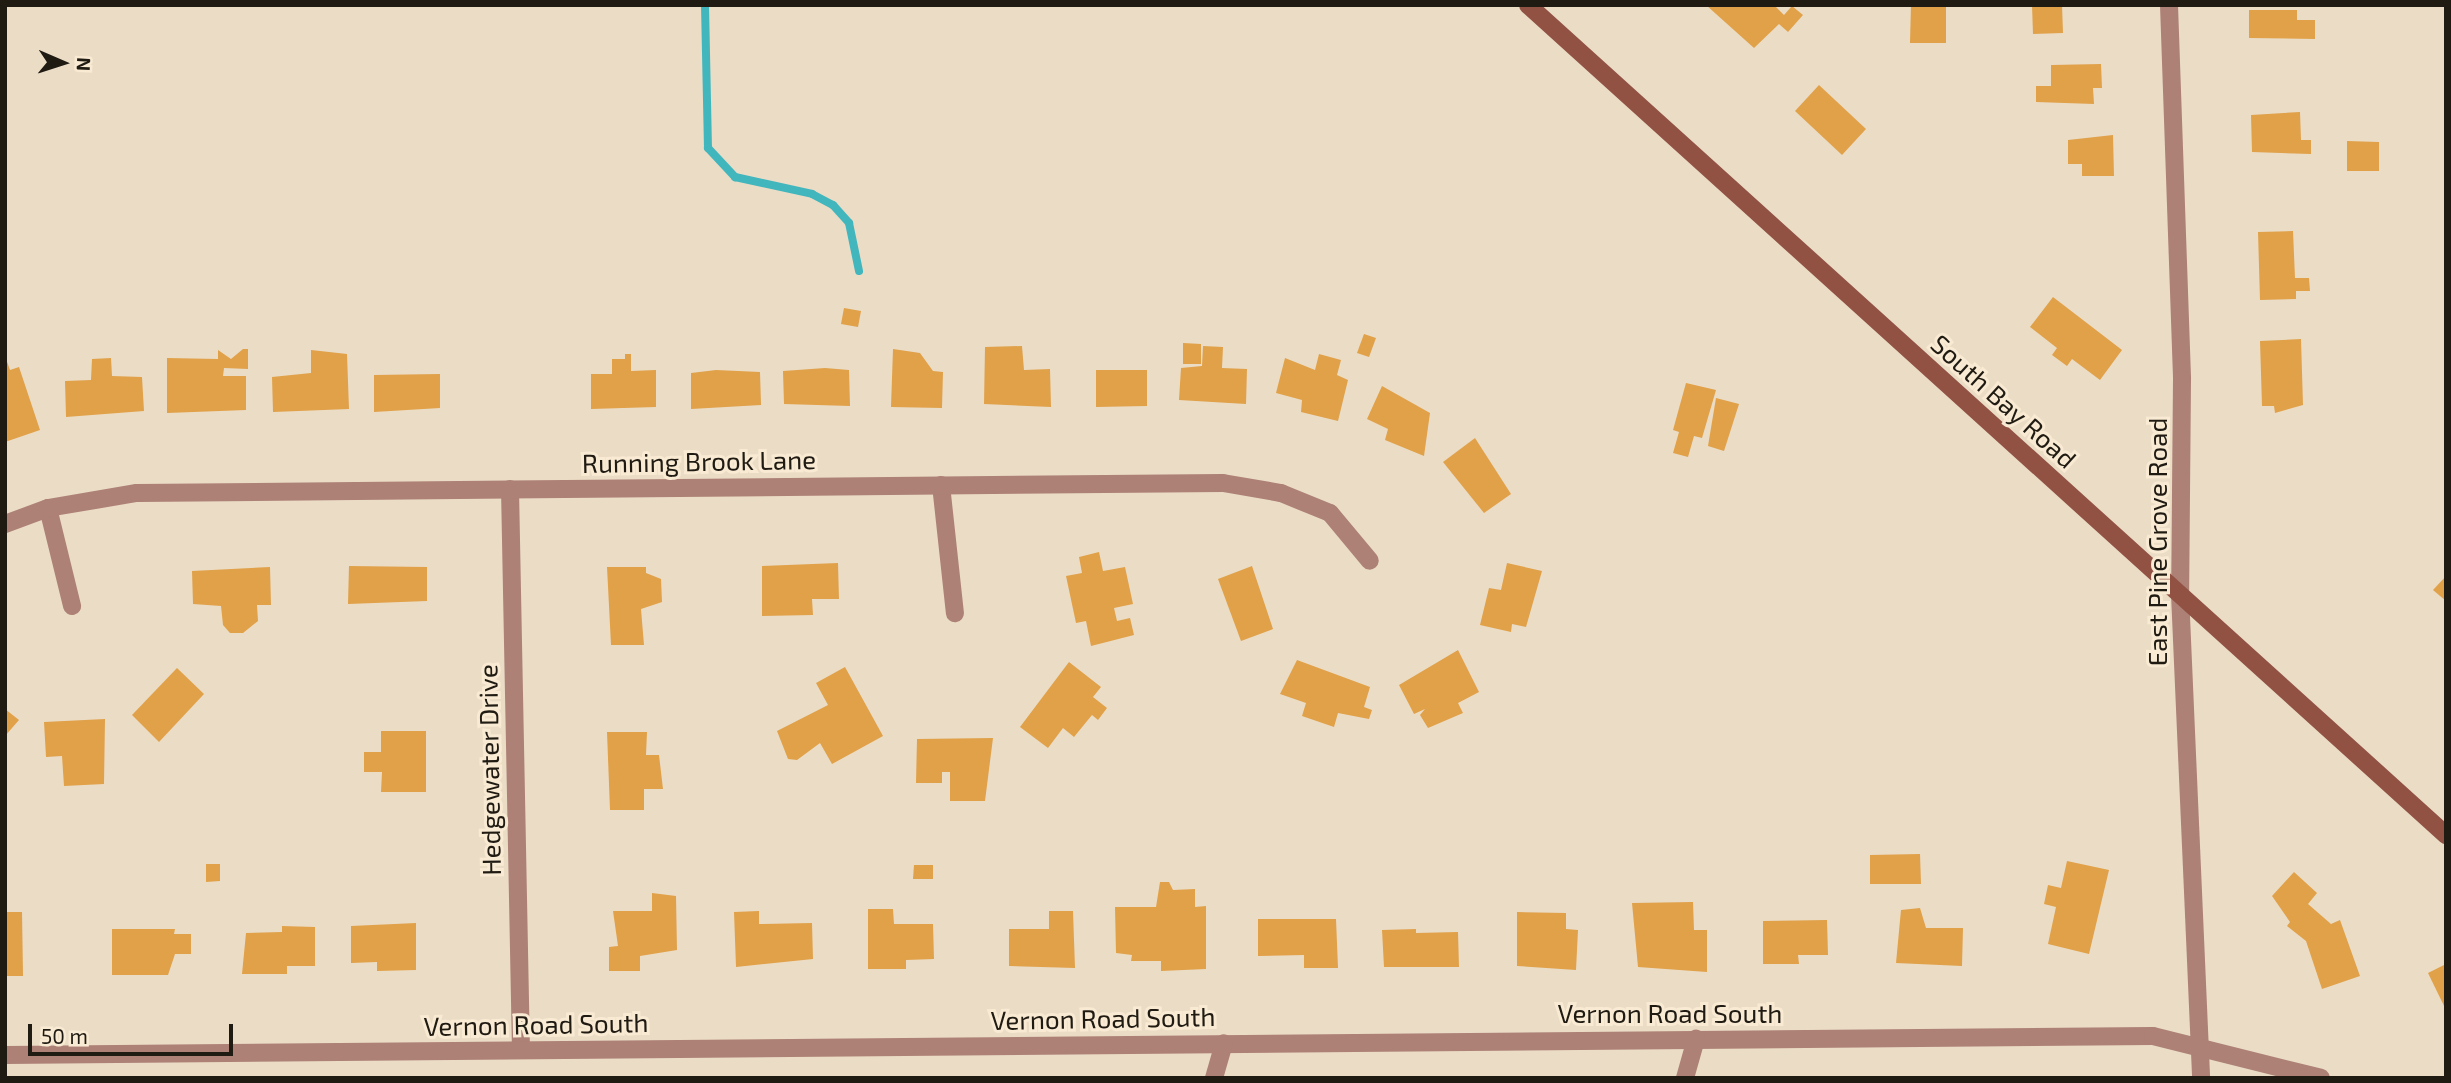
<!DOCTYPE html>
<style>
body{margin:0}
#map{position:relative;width:2451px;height:1083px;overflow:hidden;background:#ebdcc6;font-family:"Exo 2",sans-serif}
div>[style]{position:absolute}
.stream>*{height:8px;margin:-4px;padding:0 4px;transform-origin:4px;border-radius:4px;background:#42b6bd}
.building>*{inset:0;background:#e0a149}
.street>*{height:18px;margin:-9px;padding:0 9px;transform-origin:9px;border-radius:9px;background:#ad8176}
.secondary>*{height:18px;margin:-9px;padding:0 9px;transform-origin:9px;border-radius:9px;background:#915244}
span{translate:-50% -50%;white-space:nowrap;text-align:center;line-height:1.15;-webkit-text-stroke:6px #f9ead3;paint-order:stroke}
.street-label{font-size:26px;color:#1f1a12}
.frame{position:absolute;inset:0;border:7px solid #1f1a12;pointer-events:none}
.north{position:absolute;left:28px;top:28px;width:70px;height:70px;-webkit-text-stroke:5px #f9ead3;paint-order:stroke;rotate:93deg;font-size:19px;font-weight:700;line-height:28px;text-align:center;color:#1f1a12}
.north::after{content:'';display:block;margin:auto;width:24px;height:32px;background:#1f1a12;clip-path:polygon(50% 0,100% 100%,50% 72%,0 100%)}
.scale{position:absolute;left:28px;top:1024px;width:205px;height:32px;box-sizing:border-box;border:4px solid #1f1a12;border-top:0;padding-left:9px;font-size:21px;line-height:24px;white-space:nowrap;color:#1f1a12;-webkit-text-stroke:5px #f9ead3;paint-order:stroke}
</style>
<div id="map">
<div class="stream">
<i style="left:705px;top:5px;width:143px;rotate:88.8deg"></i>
<i style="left:708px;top:148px;width:40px;rotate:47deg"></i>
<i style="left:735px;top:177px;width:79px;rotate:12.4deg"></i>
<i style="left:812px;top:194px;width:24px;rotate:28deg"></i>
<i style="left:833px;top:205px;width:24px;rotate:48deg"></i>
<i style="left:849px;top:223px;width:49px;rotate:78.2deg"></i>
</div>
<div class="building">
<i style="clip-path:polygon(1706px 5px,1774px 5px,1784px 15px,1792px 6px,1803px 15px,1788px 32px,1779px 24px,1754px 48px)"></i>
<i style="clip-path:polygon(1911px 5px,1946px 5px,1946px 43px,1910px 43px)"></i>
<i style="clip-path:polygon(2032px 5px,2062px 5px,2063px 33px,2033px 34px)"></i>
<i style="clip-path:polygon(2249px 10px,2297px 10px,2297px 20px,2315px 20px,2315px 39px,2249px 38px)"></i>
<i style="clip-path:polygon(2101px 64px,2102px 88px,2093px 88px,2094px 104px,2036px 102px,2036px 86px,2051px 86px,2051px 65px)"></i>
<i style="clip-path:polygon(1819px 85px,1866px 129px,1842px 155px,1795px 111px)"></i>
<i style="clip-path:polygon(2300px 112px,2301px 140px,2311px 140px,2311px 154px,2252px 152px,2251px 115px)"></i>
<i style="clip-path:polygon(2113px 135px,2114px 176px,2082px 176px,2082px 164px,2068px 164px,2068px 140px)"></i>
<i style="clip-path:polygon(2347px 141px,2379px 142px,2379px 171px,2347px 171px)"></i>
<i style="clip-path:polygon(2293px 231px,2295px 278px,2309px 278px,2310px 291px,2296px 291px,2296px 299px,2260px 300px,2258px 232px)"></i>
<i style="clip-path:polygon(2053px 297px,2122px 350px,2100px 380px,2072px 359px,2067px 366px,2052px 355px,2057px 348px,2030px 327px)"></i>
<i style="clip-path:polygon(844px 308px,861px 311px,858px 327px,841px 324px)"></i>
<i style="clip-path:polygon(1364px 334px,1376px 338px,1369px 357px,1357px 353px)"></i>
<i style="clip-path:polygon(2301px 339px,2303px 405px,2275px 413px,2274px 406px,2262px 406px,2260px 341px)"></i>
<i style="clip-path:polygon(1183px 343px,1201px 344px,1201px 364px,1183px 364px)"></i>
<i style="clip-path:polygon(1022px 346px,1024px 370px,1050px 369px,1051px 407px,984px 404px,985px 347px)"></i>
<i style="clip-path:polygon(1203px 346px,1223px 347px,1222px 368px,1247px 369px,1246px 404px,1179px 400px,1181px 368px,1202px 366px)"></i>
<i style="clip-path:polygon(243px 349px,248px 349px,248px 369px,224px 368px,223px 376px,246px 376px,246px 410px,167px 413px,167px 358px,218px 359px,218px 350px,231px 359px)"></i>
<i style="clip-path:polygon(893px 349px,920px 353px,933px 371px,943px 372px,942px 408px,891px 407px)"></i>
<i style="clip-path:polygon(311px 350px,347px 354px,349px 409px,273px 412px,272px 377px,311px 373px)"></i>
<i style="clip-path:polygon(625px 354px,631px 354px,631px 371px,656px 370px,656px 407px,591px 409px,591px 374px,612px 374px,612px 359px,625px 359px)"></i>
<i style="clip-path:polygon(1319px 354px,1341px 360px,1337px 375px,1348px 380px,1338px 421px,1301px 412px,1302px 400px,1276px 393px,1285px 358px,1315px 370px)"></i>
<i style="clip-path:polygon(5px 356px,10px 370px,19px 367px,40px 430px,5px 442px)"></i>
<i style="clip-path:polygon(111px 358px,112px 376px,142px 377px,144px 411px,66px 417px,65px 381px,91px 380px,92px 359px)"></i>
<i style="clip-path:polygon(825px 368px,849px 370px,850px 406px,784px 404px,783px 371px)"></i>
<i style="clip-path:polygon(716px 370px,760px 372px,761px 405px,691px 409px,691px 373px)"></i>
<i style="clip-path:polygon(1096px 370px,1147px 370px,1147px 406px,1096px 407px)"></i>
<i style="clip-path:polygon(440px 374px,440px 408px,374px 412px,374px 375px)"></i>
<i style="clip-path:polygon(1686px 383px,1716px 390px,1702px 438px,1694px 436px,1688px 457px,1673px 453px,1679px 432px,1673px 430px)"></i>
<i style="clip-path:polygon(1382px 386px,1430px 413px,1424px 456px,1385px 440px,1388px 429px,1367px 419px)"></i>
<i style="clip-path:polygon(1716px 398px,1739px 404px,1724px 451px,1708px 446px)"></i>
<i style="clip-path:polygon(1475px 438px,1511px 494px,1484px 513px,1443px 462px)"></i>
<i style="clip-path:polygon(1099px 552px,1103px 571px,1125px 567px,1133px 604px,1114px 608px,1117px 621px,1130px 618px,1134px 635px,1091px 646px,1086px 621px,1076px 623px,1066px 576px,1082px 573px,1079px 557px)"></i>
<i style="clip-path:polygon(838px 563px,839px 599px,812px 599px,813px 615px,762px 616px,762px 566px)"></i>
<i style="clip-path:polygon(1507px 563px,1542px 571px,1526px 627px,1512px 624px,1511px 632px,1480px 625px,1489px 588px,1501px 590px)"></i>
<i style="clip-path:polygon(349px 566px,427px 567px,427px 601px,348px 604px)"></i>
<i style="clip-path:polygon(1252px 566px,1273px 629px,1241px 641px,1218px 579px)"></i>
<i style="clip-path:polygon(270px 567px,271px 605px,257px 605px,258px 621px,243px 633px,230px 633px,223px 625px,221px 606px,193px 604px,192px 571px)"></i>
<i style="clip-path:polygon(607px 567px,646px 567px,646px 573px,661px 579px,662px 602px,641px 609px,644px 645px,611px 645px)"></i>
<i style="clip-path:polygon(2446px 576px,2446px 601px,2433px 590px)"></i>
<i style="clip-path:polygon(1458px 650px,1479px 692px,1458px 703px,1463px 713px,1428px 728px,1420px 715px,1425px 709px,1414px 714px,1399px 685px)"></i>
<i style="clip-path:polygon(1297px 660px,1370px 687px,1364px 707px,1372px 710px,1369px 719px,1338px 713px,1334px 727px,1302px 716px,1306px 703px,1280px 694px)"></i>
<i style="clip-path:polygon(1069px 662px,1101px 687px,1093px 697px,1107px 708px,1098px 720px,1092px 715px,1074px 737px,1063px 728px,1048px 748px,1020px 727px)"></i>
<i style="clip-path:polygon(845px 667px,883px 736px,832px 764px,820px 743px,797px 760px,788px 759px,777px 731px,828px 705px,816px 683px)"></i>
<i style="clip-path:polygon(177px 668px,204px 694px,159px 742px,132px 715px)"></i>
<i style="clip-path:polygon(5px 709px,19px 720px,5px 736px)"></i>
<i style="clip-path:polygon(105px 719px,104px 784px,64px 786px,62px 756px,46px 757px,44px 722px)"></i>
<i style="clip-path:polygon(381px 731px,426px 731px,426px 792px,381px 792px,382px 772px,364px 772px,364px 752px,381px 752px)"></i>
<i style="clip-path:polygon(607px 732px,647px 732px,646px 755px,659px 755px,663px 789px,644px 789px,644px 810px,610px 810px)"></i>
<i style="clip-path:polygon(993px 738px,985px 801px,950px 801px,950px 772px,942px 772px,942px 783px,916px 783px,917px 739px)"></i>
<i style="clip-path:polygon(1920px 854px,1921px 884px,1870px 884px,1870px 855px)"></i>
<i style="clip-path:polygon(2067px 861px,2109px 870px,2089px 954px,2048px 944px,2056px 907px,2044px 904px,2048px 885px,2061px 888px)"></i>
<i style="clip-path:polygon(206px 864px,220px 864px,220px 881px,206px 882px)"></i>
<i style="clip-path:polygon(914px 865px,933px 865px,933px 879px,913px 879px)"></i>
<i style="clip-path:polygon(2294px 872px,2317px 893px,2308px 904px,2331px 924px,2340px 920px,2360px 976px,2322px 989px,2306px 941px,2287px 926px,2290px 922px,2272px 896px)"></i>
<i style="clip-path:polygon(1160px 882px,1169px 882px,1173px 890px,1195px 889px,1195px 907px,1206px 906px,1206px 969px,1161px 971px,1161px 961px,1131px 961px,1132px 955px,1116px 953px,1115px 907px,1156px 907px)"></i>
<i style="clip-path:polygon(652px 893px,676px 896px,677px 950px,640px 956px,640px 971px,609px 971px,609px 947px,618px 946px,613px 911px,652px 911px)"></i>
<i style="clip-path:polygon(1693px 902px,1694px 930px,1707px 930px,1707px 972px,1638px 967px,1632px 903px)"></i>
<i style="clip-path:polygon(1920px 908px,1926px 928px,1963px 928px,1962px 966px,1896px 963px,1901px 910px)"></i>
<i style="clip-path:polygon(868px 909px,893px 909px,894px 924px,933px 924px,934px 959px,906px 960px,906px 969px,868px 969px)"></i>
<i style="clip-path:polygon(759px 911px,759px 924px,812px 923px,813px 959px,736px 967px,734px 912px)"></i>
<i style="clip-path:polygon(1049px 911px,1073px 911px,1075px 968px,1009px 966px,1009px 929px,1049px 929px)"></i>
<i style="clip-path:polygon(5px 912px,22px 912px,23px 976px,5px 976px)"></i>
<i style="clip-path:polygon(1517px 912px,1566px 913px,1566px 929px,1578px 930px,1576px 970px,1517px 966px)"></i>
<i style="clip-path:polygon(1258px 919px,1336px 919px,1338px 968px,1304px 968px,1304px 955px,1258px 956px)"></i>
<i style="clip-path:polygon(1827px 920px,1828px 955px,1798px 955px,1799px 964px,1763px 964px,1763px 921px)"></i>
<i style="clip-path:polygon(416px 923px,416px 970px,377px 971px,377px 962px,351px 963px,351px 926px)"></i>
<i style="clip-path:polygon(282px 926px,315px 927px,315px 966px,287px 966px,287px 974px,242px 974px,246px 933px,282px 932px)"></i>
<i style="clip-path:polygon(112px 929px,175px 929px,174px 934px,191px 934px,191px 954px,175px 954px,168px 975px,112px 975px)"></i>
<i style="clip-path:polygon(1416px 929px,1416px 933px,1458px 932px,1459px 967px,1384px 967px,1382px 930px)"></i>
<i style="clip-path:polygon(2446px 964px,2446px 1010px,2428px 973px)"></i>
</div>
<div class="street">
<i style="left:2169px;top:5px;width:374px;rotate:88deg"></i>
<i style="left:2182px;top:379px;width:215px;rotate:90.5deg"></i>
<i style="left:2180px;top:594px;width:484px;rotate:87.5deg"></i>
<i style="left:941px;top:485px;width:129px;rotate:83.8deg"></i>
<i style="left:510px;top:489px;width:561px;rotate:88.88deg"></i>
<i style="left:48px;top:508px;width:101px;rotate:76.2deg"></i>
<i style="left:5px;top:524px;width:46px;rotate:-20.4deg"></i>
<i style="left:48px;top:508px;width:90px;rotate:-9.6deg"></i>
<i style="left:137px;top:493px;width:1086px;rotate:-0.53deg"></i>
<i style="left:1223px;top:483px;width:59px;rotate:9.8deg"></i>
<i style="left:1281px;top:493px;width:53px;rotate:22.2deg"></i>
<i style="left:1330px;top:513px;width:62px;rotate:50.2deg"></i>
<i style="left:5px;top:1055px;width:2148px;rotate:-0.51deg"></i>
<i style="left:2153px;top:1036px;width:173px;rotate:14deg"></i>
<i style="left:1214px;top:1078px;width:36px;rotate:-74deg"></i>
<i style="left:1685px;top:1078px;width:41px;rotate:-74.2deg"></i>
</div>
<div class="secondary">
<i style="left:1528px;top:5px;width:1238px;rotate:42.12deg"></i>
</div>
<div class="street-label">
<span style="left:2004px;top:401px;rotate:42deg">South Bay Road</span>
<span style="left:699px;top:461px;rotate:-1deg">Running Brook Lane</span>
<span style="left:2157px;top:542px;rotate:-90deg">East Pine Grove Road</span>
<span style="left:489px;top:770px;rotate:-91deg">Hedgewater Drive</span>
<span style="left:1670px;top:1013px">Vernon Road South</span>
<span style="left:1103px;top:1018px;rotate:-1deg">Vernon Road South</span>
<span style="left:536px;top:1024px;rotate:-1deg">Vernon Road South</span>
</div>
<div class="frame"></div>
<div class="north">N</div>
<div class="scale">50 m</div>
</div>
